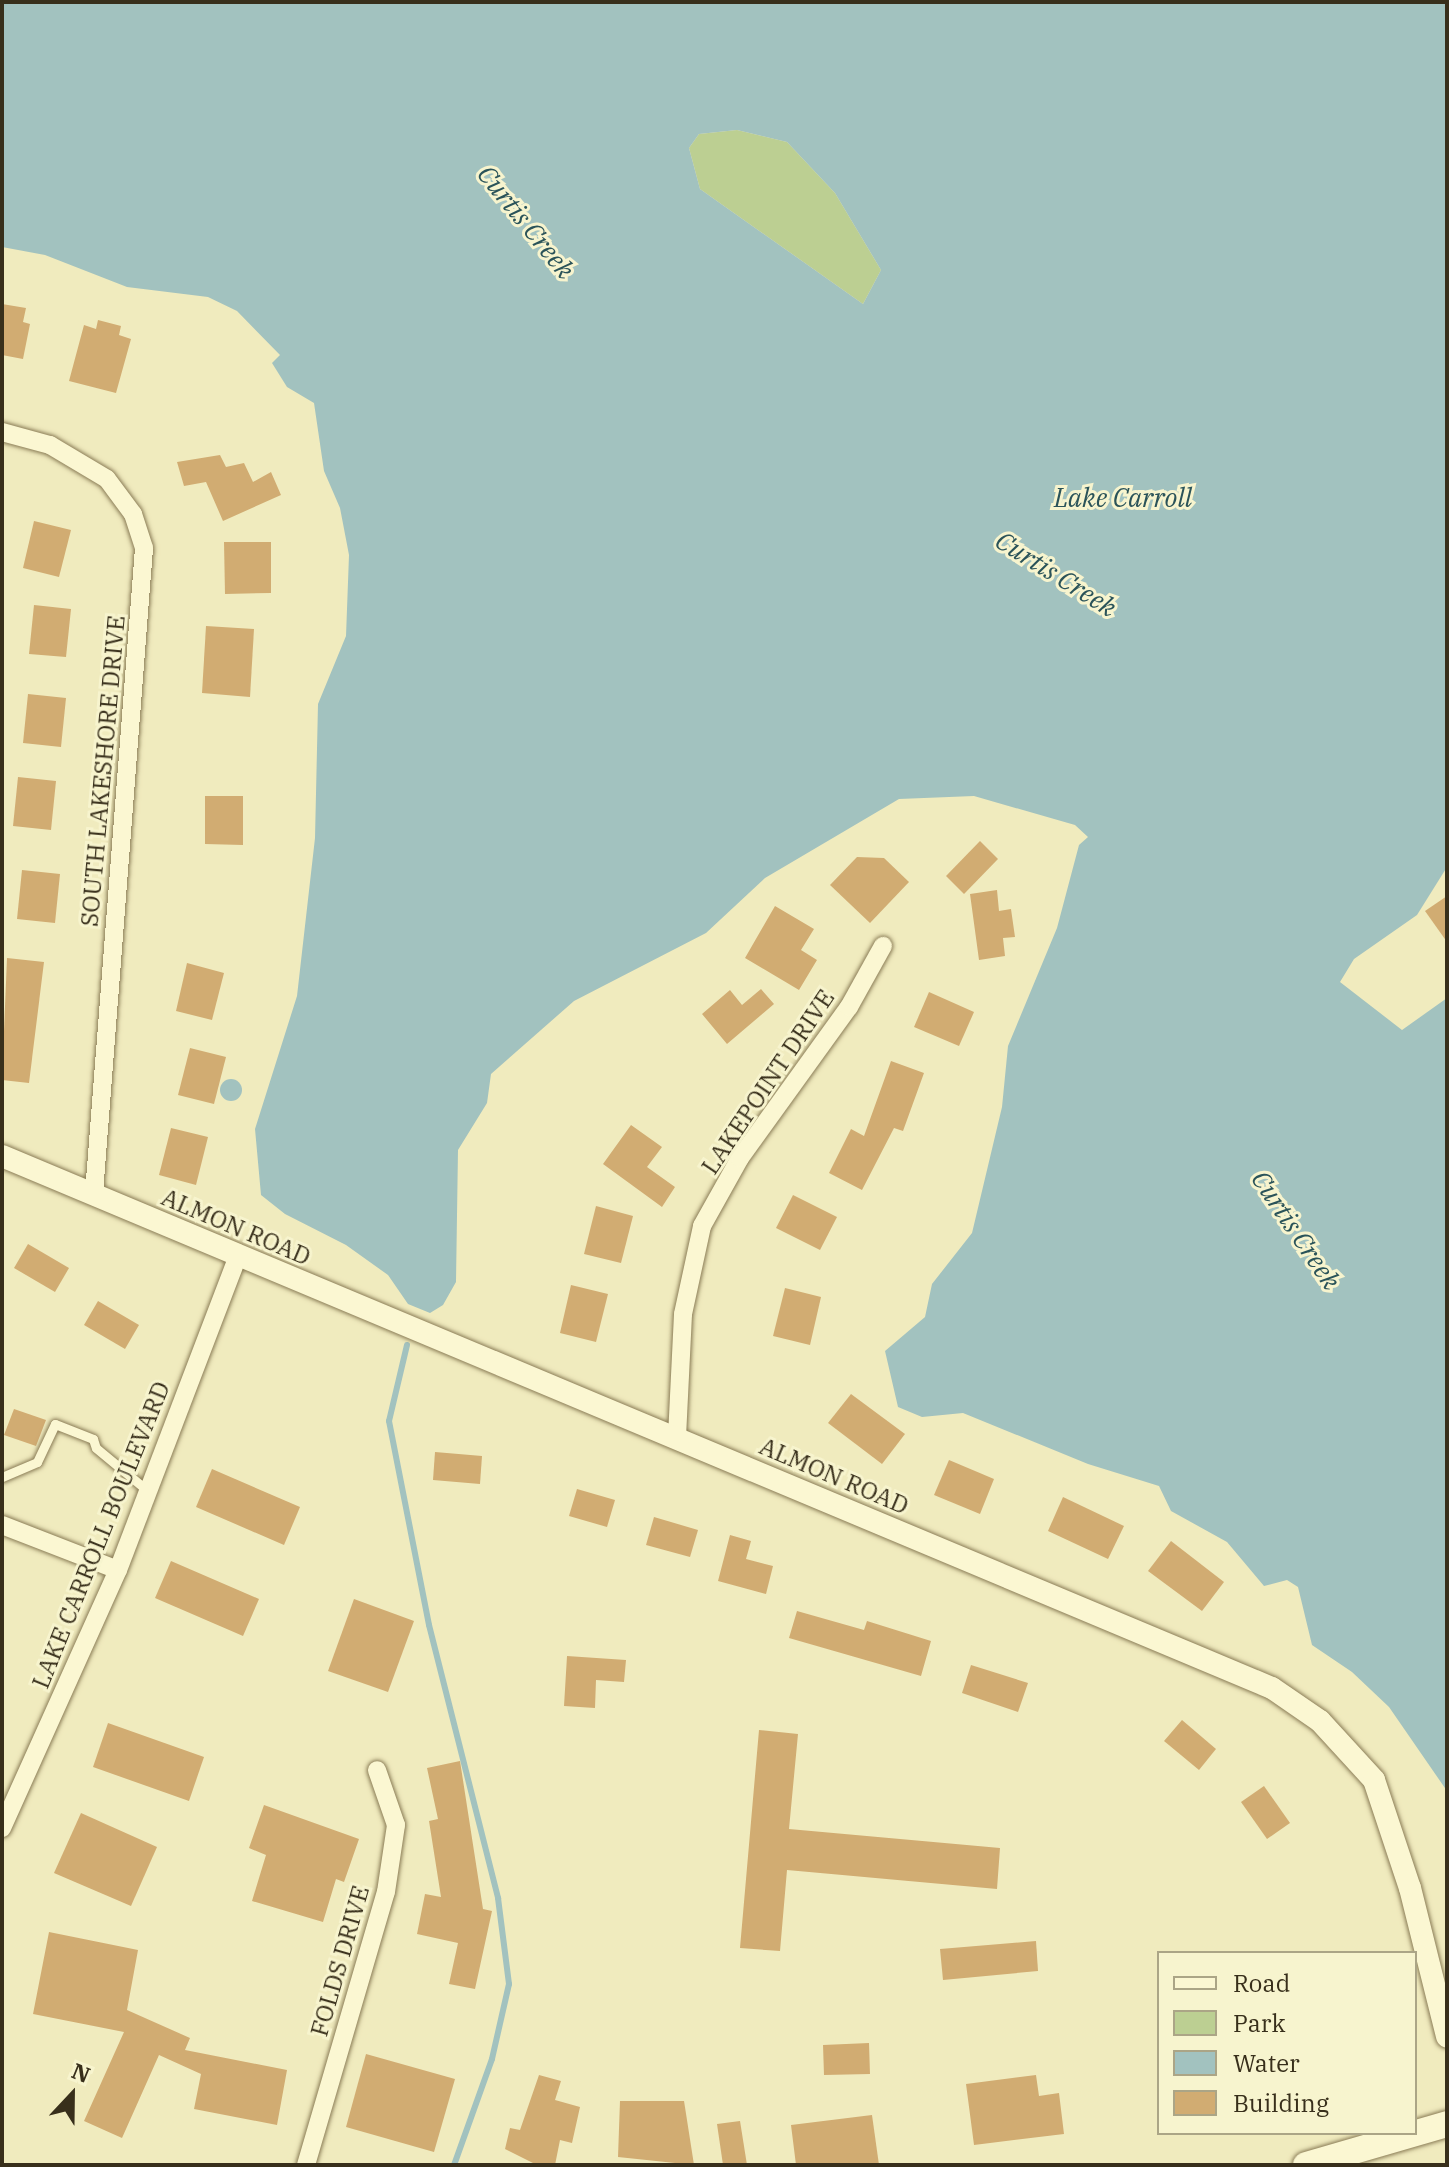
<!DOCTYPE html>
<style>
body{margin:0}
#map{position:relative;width:1449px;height:2167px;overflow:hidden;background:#f0ebbe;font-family:"IBM Plex Serif",serif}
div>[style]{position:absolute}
.green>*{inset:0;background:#bccf92}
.water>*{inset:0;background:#a2c2bf}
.round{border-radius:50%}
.stream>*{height:6px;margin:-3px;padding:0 3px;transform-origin:3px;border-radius:3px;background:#a2c2bf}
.building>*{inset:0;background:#d1ac72}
.roads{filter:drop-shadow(0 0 2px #8a7c56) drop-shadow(0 0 2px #8a7c56)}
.service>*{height:9px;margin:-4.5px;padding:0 4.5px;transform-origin:4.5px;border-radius:4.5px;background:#fbf7d2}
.minor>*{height:18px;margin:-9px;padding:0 9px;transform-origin:9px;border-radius:9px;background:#fbf7d2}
.tertiary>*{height:22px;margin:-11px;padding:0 11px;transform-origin:11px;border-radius:11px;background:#fbf7d2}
.secondary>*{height:26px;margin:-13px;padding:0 13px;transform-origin:13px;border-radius:13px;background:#fbf7d2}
span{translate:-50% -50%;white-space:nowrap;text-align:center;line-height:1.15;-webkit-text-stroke:6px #f7f4ce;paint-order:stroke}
.street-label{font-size:24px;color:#382f1b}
.water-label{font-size:26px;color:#2a5359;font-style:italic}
.frame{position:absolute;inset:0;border:4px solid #382f1b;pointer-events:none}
.legend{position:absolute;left:1157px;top:1951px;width:260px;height:184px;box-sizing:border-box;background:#f7f4ce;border:2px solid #aba586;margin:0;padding:10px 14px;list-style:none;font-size:24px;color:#382f1b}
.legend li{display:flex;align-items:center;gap:16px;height:40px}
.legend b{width:40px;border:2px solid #aba586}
.north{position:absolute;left:32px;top:2055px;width:80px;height:80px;-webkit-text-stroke:6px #f7f4ce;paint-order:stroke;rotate:22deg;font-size:22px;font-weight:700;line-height:32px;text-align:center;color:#382f1b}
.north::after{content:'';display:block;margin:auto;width:28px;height:36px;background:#382f1b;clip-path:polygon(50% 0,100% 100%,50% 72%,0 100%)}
</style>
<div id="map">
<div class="green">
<i style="clip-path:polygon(737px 130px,787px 142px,835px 193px,881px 270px,863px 304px,700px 189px,689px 148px,699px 134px)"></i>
</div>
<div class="water">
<i style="clip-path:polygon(evenodd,2px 2px,1447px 2px,1447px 867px,1417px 915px,1354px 959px,1340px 982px,1402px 1030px,1447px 998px,1447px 1791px,1389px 1707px,1352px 1672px,1312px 1645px,1298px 1587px,1287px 1580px,1264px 1586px,1227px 1542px,1171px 1511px,1159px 1486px,1088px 1464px,963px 1413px,922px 1417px,898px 1407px,885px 1351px,925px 1317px,932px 1284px,972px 1233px,1002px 1107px,1008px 1046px,1057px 928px,1079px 845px,1088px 837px,1075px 825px,974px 796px,899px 799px,765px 878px,706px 933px,574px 1001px,491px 1074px,487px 1103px,458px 1150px,456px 1282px,443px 1305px,430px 1313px,408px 1304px,388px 1275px,346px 1245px,285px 1214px,261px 1195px,255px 1129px,297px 996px,315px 838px,318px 704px,346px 636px,349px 555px,340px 508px,324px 471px,314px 403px,287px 387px,272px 363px,280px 355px,237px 311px,208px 297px,127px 287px,45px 255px,2px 247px,2px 2px,737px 130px,787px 142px,835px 193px,881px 270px,863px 304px,700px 189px,689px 148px,699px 134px,737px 130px)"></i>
<i class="round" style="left:220px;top:1079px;width:22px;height:22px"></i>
</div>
<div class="stream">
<i style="left:407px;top:1345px;width:78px;rotate:103.3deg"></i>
<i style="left:389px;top:1421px;width:208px;rotate:78.9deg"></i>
<i style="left:429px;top:1625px;width:282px;rotate:75.8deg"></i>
<i style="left:498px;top:1898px;width:87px;rotate:82.7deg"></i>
<i style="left:509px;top:1984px;width:77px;rotate:102.8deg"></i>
<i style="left:492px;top:2059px;width:113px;rotate:109.7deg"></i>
</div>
<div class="building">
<i style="clip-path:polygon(2px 304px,26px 308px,23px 322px,30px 324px,23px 359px,2px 355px)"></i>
<i style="clip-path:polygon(98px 320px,121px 326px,119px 335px,131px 339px,116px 393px,69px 381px,84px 325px,96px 329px)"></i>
<i style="clip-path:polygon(220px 455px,226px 467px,244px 463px,253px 482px,271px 472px,281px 495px,223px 521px,206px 482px,184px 486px,177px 462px)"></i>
<i style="clip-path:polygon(34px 521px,71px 530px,59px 577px,23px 568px)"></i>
<i style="clip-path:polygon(224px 542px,271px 542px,271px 593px,225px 594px)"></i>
<i style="clip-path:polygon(34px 605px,71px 609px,66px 657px,29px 654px)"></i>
<i style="clip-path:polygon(206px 626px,254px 629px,250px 697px,202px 693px)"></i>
<i style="clip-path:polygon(28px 694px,66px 698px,61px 747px,23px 743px)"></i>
<i style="clip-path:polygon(18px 777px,56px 781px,51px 830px,13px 826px)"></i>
<i style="clip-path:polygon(205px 796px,243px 796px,243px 845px,205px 844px)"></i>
<i style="clip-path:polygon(980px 841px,998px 859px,964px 894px,946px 876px)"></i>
<i style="clip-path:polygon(857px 857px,884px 858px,909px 882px,870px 923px,830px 885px)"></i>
<i style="clip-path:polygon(22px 870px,60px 874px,55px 923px,17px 919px)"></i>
<i style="clip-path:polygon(997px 890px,999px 911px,1011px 909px,1015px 937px,1003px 938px,1005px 956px,979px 960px,970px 894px)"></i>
<i style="clip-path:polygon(1447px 896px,1447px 942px,1425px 911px)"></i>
<i style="clip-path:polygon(775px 906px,814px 929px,801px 950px,817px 960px,799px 990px,745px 958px)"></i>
<i style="clip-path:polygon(7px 958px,44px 962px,29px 1083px,2px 1080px)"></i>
<i style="clip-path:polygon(187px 963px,224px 973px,212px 1020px,176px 1011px)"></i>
<i style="clip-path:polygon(761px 989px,774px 1004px,727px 1044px,702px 1014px,730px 990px,742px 1005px)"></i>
<i style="clip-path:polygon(929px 992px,974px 1012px,959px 1046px,914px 1027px)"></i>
<i style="clip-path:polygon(190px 1048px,226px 1057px,214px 1104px,178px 1095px)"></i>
<i style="clip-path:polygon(891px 1061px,924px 1073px,903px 1131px,894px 1128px,862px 1190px,829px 1173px,851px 1129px,864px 1136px)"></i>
<i style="clip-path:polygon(631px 1125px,662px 1147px,647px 1167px,675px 1187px,662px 1207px,603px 1164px)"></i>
<i style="clip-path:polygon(171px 1128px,208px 1137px,196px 1185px,159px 1175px)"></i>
<i style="clip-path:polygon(793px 1195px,837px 1217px,820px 1250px,776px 1228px)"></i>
<i style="clip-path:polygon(596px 1206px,633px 1216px,621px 1263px,584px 1254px)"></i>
<i style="clip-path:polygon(28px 1244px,69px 1268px,55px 1292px,14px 1268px)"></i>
<i style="clip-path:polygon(571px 1285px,608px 1294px,596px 1342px,560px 1333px)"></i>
<i style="clip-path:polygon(785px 1288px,821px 1297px,810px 1345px,773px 1336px)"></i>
<i style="clip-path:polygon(98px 1301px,139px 1325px,125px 1349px,84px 1325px)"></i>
<i style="clip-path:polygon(851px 1394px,905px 1434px,882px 1464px,828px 1423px)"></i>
<i style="clip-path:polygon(14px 1409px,46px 1420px,36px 1446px,4px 1435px)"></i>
<i style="clip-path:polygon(435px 1452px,482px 1456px,480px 1484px,433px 1480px)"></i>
<i style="clip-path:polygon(949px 1460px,994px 1479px,980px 1514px,934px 1495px)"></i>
<i style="clip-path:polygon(212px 1469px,300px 1507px,284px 1545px,196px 1507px)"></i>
<i style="clip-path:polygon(577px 1489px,615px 1500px,607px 1527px,569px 1516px)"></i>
<i style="clip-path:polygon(1063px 1497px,1124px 1526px,1108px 1559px,1048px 1531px)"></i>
<i style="clip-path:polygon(654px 1517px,698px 1530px,690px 1557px,646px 1545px)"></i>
<i style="clip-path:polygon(730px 1535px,751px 1541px,746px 1559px,773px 1566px,766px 1594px,718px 1581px)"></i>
<i style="clip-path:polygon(1171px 1541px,1224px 1582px,1202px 1611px,1148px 1571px)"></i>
<i style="clip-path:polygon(171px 1561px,259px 1599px,243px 1636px,155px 1598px)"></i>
<i style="clip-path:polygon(354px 1599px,414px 1621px,388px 1692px,328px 1671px)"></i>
<i style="clip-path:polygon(797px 1611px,864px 1630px,867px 1621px,931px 1641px,921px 1676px,789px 1638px)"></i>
<i style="clip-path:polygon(567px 1656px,626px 1660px,624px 1682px,596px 1680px,595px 1708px,564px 1706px)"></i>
<i style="clip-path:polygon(971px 1665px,1028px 1683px,1018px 1712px,962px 1693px)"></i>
<i style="clip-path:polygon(1182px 1720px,1216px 1749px,1199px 1770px,1164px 1741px)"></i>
<i style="clip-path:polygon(108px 1723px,204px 1757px,189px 1801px,93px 1767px)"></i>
<i style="clip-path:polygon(759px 1730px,798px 1734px,789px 1829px,1000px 1848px,997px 1889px,787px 1870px,780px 1951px,740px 1948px)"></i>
<i style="clip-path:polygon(460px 1761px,483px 1909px,492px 1911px,475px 1989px,449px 1984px,458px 1943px,417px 1934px,425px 1894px,441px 1897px,429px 1821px,438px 1819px,427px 1768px)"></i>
<i style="clip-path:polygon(1264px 1786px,1290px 1823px,1267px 1839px,1241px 1802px)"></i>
<i style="clip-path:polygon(264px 1805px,359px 1839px,344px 1882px,336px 1879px,323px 1922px,252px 1901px,266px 1855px,249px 1848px)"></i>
<i style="clip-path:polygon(81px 1813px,157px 1847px,131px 1906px,54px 1873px)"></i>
<i style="clip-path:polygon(49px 1932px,138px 1950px,127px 2010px,190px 2038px,185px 2050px,287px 2070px,277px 2125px,194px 2109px,201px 2074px,159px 2055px,122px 2138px,84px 2121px,124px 2032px,33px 2014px)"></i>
<i style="clip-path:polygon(1036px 1941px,1038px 1971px,943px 1980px,940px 1949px)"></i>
<i style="clip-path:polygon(869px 2043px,870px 2074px,824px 2075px,823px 2045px)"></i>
<i style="clip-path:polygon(366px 2054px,455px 2079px,434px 2152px,346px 2127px)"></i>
<i style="clip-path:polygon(539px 2075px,561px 2081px,555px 2100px,580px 2107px,572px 2143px,560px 2140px,555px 2165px,537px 2165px,505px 2149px,510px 2128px,520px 2130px)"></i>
<i style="clip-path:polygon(1036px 2075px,1039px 2096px,1059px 2093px,1064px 2134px,974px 2145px,966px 2084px)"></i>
<i style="clip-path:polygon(620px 2101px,684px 2101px,694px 2165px,618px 2157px)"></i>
<i style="clip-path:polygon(872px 2115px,879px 2165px,796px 2165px,791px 2125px)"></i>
<i style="clip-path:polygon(740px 2121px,747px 2165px,723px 2165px,717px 2124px)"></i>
</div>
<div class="roads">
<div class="service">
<i style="left:2px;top:1477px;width:38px;rotate:-23deg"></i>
<i style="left:37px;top:1462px;width:42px;rotate:-64.7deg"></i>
<i style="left:55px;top:1424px;width:41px;rotate:21.5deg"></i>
<i style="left:93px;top:1439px;width:9px;rotate:72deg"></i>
<i style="left:96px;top:1448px;width:67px;rotate:39.6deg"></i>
</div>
<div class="minor">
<i style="left:2px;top:432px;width:50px;rotate:15.2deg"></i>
<i style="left:50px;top:445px;width:66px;rotate:30.8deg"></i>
<i style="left:107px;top:479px;width:44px;rotate:53.4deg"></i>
<i style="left:133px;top:514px;width:36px;rotate:72deg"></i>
<i style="left:144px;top:548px;width:647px;rotate:94.43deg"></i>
<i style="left:677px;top:1437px;width:123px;rotate:-87.2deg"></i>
<i style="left:683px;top:1314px;width:90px;rotate:-77.8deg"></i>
<i style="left:702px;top:1226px;width:78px;rotate:-60.8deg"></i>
<i style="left:740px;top:1158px;width:186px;rotate:-54.2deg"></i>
<i style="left:849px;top:1007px;width:70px;rotate:-60.9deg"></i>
<i style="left:2px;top:1525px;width:124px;rotate:21.2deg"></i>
<i style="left:2px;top:1828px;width:283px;rotate:-65.8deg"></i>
<i style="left:118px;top:1570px;width:334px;rotate:-69.1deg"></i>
<i style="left:306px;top:2165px;width:284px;rotate:-73.7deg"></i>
<i style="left:386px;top:1892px;width:68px;rotate:-81.5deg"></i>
<i style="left:396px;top:1825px;width:58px;rotate:-109.1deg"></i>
</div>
<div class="tertiary">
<i style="left:2px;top:1156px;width:1377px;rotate:22.73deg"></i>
<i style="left:1272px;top:1688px;width:58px;rotate:34.5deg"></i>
<i style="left:1320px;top:1721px;width:80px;rotate:47.5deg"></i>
<i style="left:1374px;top:1780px;width:114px;rotate:71.6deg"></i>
<i style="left:1410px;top:1888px;width:153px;rotate:76deg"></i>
</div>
<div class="secondary">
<i style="left:1306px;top:2165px;width:147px;rotate:-16.2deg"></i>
</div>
</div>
<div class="street-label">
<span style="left:103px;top:771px;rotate:-85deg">SOUTH LAKESHORE DRIVE</span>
<span style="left:768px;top:1082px;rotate:-56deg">LAKEPOINT DRIVE</span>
<span style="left:236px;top:1227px;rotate:23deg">ALMON ROAD</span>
<span style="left:834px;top:1476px;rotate:23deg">ALMON ROAD</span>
<span style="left:101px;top:1535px;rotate:-68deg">LAKE CARROLL BOULEVARD</span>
<span style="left:340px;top:1961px;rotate:-74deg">FOLDS DRIVE</span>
</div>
<div class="water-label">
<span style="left:526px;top:222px;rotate:51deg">Curtis Creek</span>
<span style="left:1123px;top:498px">Lake Carroll</span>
<span style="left:1056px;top:574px;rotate:32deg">Curtis Creek</span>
<span style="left:1296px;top:1230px;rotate:56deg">Curtis Creek</span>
</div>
<div class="frame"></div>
<ul class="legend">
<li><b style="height:10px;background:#fbf7d2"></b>Road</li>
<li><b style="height:22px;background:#bccf92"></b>Park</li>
<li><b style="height:22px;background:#a2c2bf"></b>Water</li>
<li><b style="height:22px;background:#d1ac72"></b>Building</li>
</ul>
<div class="north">N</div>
</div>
